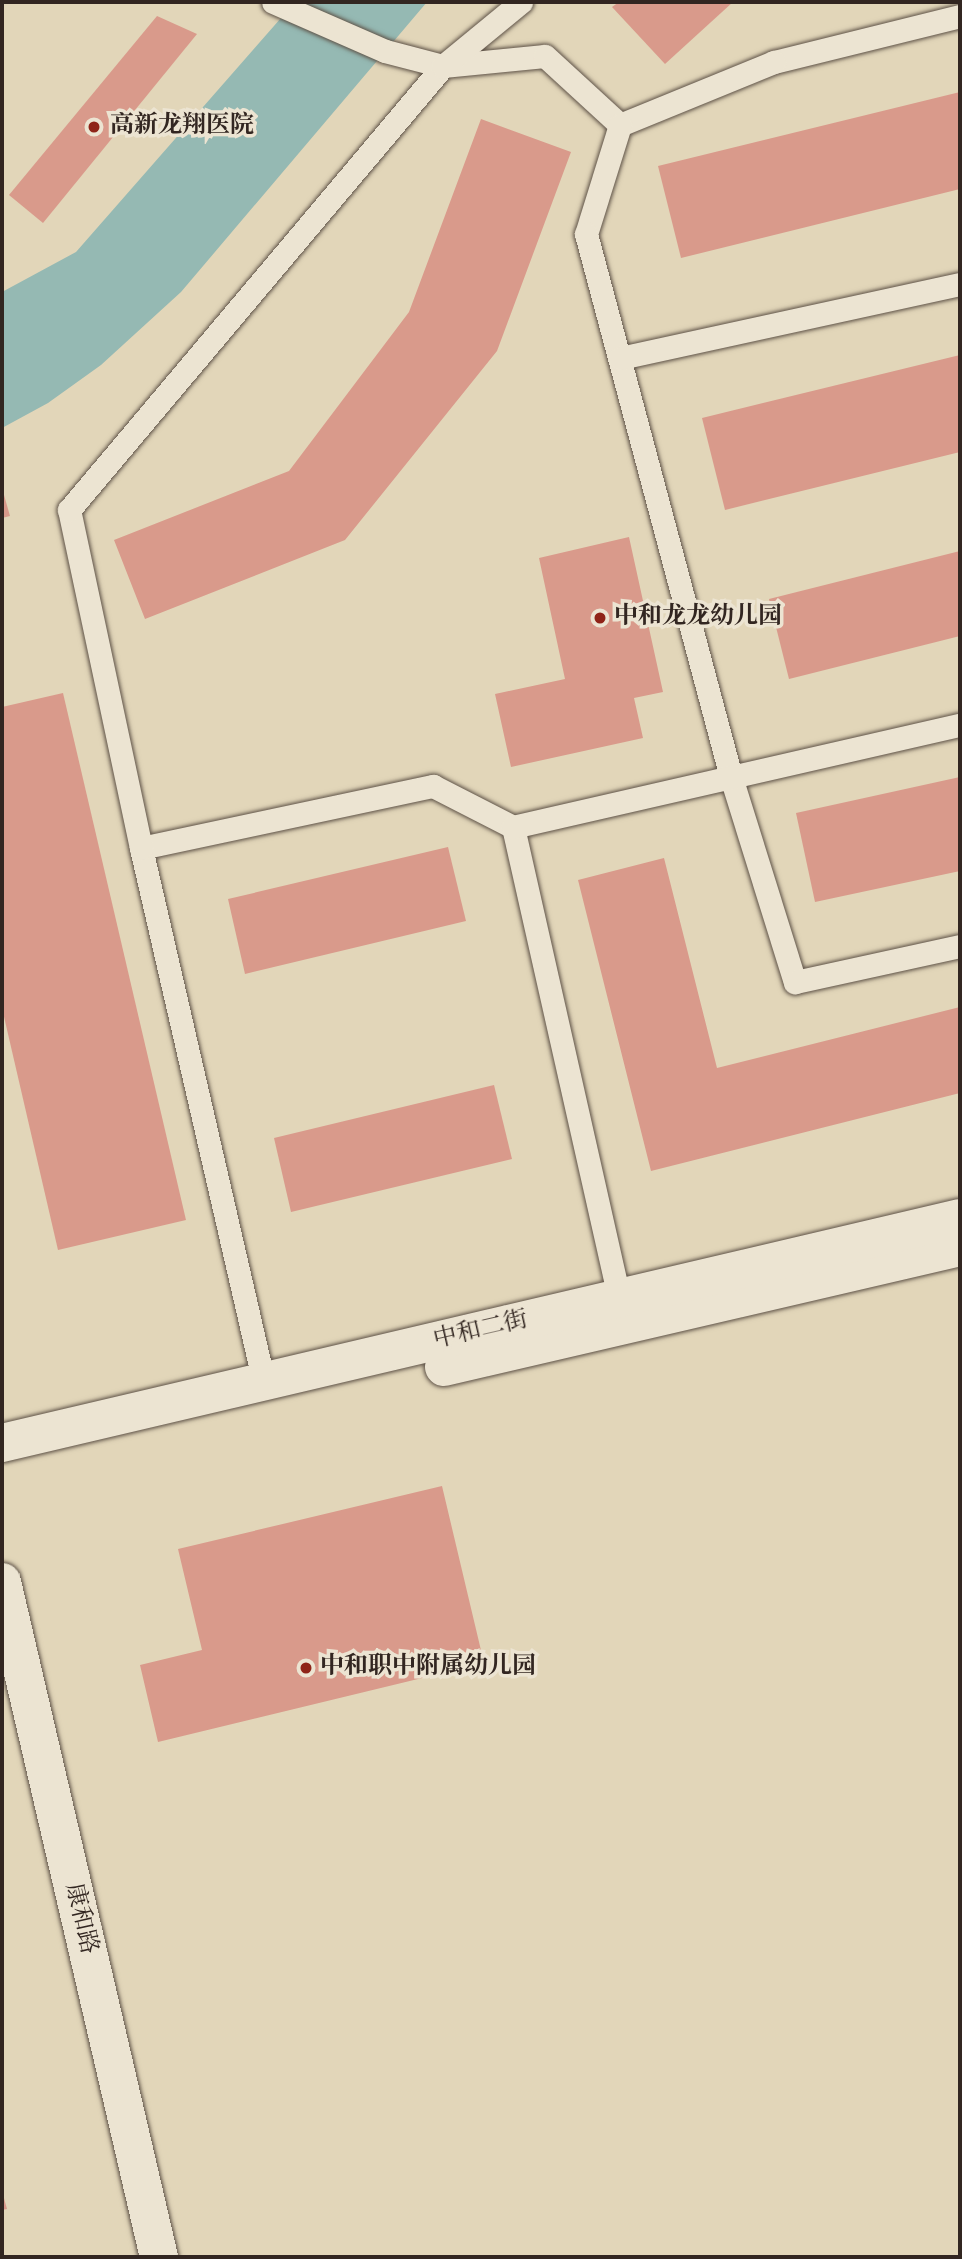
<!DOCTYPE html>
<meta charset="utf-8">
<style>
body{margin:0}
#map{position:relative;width:962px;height:2259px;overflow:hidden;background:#e2d6b9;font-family:Vollkorn,"Noto Serif SC",serif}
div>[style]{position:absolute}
.water>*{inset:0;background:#95b9b3}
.building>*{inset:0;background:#d99a8b}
.roads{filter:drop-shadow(0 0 2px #5e5247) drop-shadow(0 0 2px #5e5247)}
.service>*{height:23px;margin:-11.5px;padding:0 11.5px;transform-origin:11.5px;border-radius:11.5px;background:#ece4d2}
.tertiary>*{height:38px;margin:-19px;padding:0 19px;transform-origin:19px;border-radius:19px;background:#ece4d2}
.dots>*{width:19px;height:19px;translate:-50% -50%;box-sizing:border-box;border:4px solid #ece4d2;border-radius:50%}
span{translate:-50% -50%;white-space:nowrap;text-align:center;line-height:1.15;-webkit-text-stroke:7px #ece4d2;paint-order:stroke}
.poi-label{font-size:24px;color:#322621;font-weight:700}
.left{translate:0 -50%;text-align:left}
.street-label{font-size:24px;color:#322621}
.frame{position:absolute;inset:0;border:4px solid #322621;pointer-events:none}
</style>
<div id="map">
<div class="water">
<i style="clip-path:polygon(295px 2px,427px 2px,181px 292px,101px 365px,48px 403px,2px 428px,2px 292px,76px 252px)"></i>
</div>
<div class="building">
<i style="clip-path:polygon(619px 2px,733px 2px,665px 64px,612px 7px)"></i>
<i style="clip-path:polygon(157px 16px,197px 34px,43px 223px,9px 195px)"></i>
<i style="clip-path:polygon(960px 92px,960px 189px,681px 258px,658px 166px)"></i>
<i style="clip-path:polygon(481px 119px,571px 152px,497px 351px,345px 540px,145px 619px,114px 540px,289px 471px,409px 312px)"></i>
<i style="clip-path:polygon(960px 355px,960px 452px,725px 510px,702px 418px)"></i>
<i style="clip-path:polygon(2px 488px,10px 516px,2px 518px)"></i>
<i style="clip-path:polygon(629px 537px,663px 692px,634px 698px,643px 738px,511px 767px,495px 694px,565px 679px,539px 558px)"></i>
<i style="clip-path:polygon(960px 551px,960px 636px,789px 679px,769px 599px)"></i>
<i style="clip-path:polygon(63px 693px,186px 1220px,58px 1250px,2px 1008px,2px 707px)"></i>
<i style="clip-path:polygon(960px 777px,960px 871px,815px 902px,796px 813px)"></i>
<i style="clip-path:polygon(448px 847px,466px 921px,245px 974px,228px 899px)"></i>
<i style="clip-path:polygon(664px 858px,717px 1068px,960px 1007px,960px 1093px,651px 1171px,578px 880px)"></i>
<i style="clip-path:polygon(494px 1085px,512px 1159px,291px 1212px,274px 1138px)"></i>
<i style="clip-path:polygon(442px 1486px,484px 1663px,158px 1742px,140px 1665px,202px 1650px,178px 1549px)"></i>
<i style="clip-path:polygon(2px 2191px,7px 2209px,2px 2210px)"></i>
</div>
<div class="roads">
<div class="service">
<i style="left:273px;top:2px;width:122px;rotate:23.6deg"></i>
<i style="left:385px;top:51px;width:60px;rotate:14.5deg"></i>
<i style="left:443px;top:66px;width:102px;rotate:-5.6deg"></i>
<i style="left:545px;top:56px;width:102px;rotate:42.6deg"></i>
<i style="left:960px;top:16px;width:192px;rotate:166.1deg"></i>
<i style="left:774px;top:62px;width:166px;rotate:157.8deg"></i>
<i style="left:620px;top:125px;width:114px;rotate:107.3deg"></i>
<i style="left:586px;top:234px;width:562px;rotate:75.05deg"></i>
<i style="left:731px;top:777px;width:215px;rotate:72.7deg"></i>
<i style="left:795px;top:982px;width:169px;rotate:-12.3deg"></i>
<i style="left:620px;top:358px;width:348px;rotate:-12.3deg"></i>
<i style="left:513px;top:827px;width:483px;rotate:77.3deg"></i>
<i style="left:141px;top:848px;width:299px;rotate:-12deg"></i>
<i style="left:433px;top:786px;width:90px;rotate:27.1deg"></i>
<i style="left:513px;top:827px;width:458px;rotate:-12.9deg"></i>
<i style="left:264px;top:1383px;width:549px;rotate:-102.95deg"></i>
<i style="left:141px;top:848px;width:346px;rotate:-102deg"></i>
<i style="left:69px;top:510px;width:581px;rotate:-49.89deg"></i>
<i style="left:443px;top:66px;width:101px;rotate:-39.4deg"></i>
</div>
<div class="tertiary">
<i style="left:444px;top:1367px;width:530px;rotate:-13.09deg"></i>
<i style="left:2px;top:1443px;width:984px;rotate:-13.22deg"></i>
<i style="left:2px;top:1582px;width:693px;rotate:76.91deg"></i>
</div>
</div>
<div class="dots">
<i style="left:94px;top:127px;background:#8f2418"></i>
<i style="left:600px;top:618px;background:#8f2418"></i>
<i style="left:306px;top:1668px;background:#8f2418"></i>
</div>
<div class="poi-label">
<span class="left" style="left:110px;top:127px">高新龙翔医院</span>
<span class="left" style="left:614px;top:618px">中和龙龙幼儿园</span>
<span class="left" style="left:320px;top:1668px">中和职中附属幼儿园</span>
</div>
<div class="street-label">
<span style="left:481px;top:1331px;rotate:-13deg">中和二街</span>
<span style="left:80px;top:1919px;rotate:77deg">康和路</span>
</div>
<div class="frame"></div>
</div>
